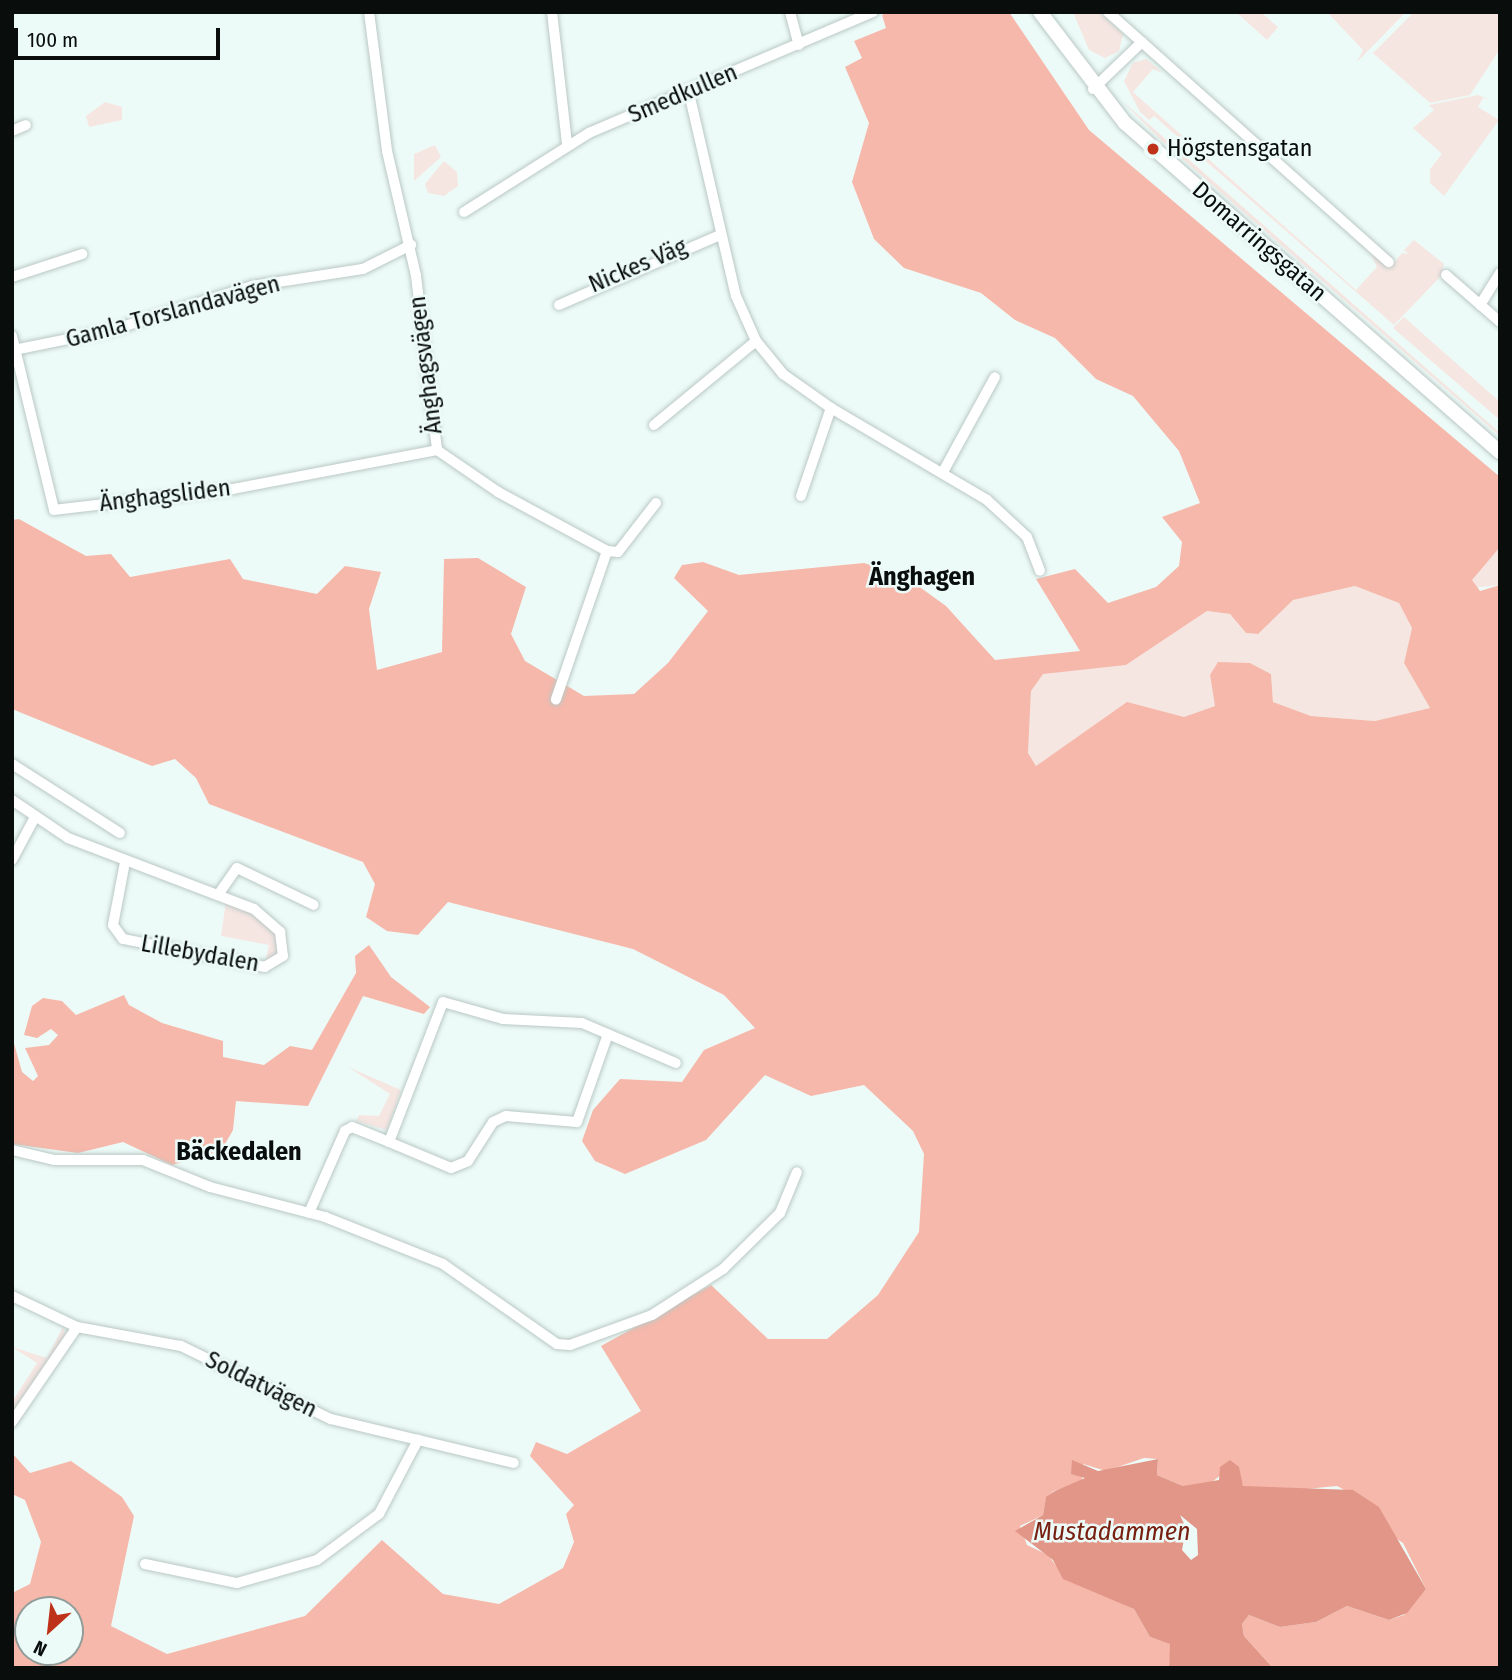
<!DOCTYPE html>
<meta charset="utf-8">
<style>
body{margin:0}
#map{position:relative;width:1512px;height:1680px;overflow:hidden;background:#edfbf8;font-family:"Fira Sans Condensed",sans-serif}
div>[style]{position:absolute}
.green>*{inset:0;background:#f6e6e2}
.forest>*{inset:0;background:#f6b8aa}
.water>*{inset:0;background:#e19687}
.roads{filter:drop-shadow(0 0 2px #bac8c5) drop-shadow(0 0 2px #bac8c5)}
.minor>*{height:10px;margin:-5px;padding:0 5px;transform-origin:5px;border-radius:5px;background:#fff}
.tertiary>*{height:14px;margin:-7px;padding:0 7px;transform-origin:7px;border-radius:7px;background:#fff}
.dots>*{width:19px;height:19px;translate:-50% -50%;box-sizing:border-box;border:4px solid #edfbf8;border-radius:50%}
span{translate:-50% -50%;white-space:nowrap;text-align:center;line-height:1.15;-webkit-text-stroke:5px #edfbf8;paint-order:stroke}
.street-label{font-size:24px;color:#090e0d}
.poi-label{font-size:24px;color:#090e0d}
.left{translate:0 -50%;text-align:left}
.neighbourhood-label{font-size:26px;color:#090e0d;font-weight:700}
.water-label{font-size:26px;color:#782112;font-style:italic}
.frame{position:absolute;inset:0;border:14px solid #090e0d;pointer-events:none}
.north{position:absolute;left:14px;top:1596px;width:70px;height:70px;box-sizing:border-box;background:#edfbf8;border:2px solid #929c9a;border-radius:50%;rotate:207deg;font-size:19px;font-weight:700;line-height:28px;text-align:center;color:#090e0d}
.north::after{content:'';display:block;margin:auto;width:24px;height:32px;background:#bd3219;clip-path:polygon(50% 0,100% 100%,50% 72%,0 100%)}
.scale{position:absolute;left:14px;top:28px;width:206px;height:32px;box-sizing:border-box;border:4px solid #090e0d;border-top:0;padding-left:9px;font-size:21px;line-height:24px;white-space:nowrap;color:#090e0d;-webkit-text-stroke:5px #edfbf8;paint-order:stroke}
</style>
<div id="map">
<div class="green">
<i style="clip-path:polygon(1073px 12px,1099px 12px,1123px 34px,1119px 51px,1105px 58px,1089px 50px)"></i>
<i style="clip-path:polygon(1236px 12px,1261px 12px,1278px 27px,1267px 40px)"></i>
<i style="clip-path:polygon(1327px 12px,1406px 12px,1357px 62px,1363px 50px)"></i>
<i style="clip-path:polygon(1414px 12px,1500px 12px,1500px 49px,1470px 95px,1430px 103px,1373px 53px)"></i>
<i style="clip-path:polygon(1146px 59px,1163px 73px,1153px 69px,1133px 92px,1356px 290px,1377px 267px,1371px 254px,1390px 268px,1402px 253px,1409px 254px,1404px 250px,1414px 240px,1444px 264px,1441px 276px,1394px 325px,1154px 116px,1149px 120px,1140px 112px,1124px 81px,1133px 63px)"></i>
<i style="clip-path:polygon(1478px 95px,1494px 102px,1483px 98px,1478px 107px,1499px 120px,1444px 196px,1430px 183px,1430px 169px,1442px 154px,1413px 128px,1434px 110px,1429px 105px)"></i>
<i style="clip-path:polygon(1120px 99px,1500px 433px,1500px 436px,1162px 141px)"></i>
<i style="clip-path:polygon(105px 102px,122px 107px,122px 120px,89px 127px,86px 116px)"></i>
<i style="clip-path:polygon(435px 145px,441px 157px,414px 181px,414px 154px)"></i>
<i style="clip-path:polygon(444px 161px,457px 172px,458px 186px,444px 196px,428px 193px,425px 184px)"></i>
<i style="clip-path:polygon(1404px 317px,1500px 402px,1500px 420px,1393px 328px)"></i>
<i style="clip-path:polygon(1500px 547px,1500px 585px,1472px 588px,1472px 579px)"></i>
<i style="clip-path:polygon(1355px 586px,1399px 603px,1412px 628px,1404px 663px,1430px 708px,1375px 721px,1311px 716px,1273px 702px,1271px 674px,1250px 663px,1210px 675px,1215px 706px,1184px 717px,1127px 703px,1036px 766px,1028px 753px,1031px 691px,1043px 673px,1126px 665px,1207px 611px,1230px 614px,1246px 633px,1258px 634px,1292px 600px)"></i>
<i style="clip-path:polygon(226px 901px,253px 913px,276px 935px,279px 956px,265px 964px,269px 945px,221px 936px)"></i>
<i style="clip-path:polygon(348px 1067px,401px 1090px,387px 1130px,356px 1121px,359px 1115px,379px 1116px,390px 1094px)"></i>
<i style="clip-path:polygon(63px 1327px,66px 1336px,12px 1417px,12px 1402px,37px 1363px,12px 1347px,47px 1358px)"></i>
</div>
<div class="forest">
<i style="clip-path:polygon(evenodd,889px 12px,1009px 12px,1089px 130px,1500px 477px,1500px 547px,1472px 580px,1480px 591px,1500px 585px,1500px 1668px,1273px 1668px,1244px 1636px,1242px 1624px,1249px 1615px,1280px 1627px,1316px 1622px,1347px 1606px,1389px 1620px,1404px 1615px,1426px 1589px,1403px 1543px,1391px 1535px,1379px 1508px,1337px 1486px,1274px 1492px,1243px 1486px,1239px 1474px,1221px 1475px,1204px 1488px,1183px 1486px,1157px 1475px,1158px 1459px,1144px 1458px,1106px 1471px,1083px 1464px,1082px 1482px,1054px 1491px,1046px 1498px,1043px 1515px,1020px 1526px,1027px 1545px,1048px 1555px,1061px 1572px,1134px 1609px,1150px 1637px,1171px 1644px,1169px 1668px,12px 1668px,12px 1593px,30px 1584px,41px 1542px,25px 1500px,12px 1494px,12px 1453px,30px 1473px,71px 1461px,122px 1497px,134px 1516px,111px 1626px,167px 1654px,305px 1616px,382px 1540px,443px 1594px,499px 1604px,563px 1568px,574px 1542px,566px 1514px,574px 1505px,530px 1456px,536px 1442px,567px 1454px,641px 1411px,601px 1346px,711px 1285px,768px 1339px,827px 1339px,878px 1295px,919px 1232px,924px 1154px,913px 1131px,864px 1085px,811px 1096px,765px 1075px,706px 1140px,625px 1174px,595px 1161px,582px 1141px,593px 1110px,620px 1079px,682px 1082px,704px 1050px,755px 1028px,724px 995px,633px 949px,448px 902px,418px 935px,387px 931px,366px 917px,375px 884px,363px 862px,209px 804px,196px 778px,175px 759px,152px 766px,12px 709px,12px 520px,19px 519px,86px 556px,111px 554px,130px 577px,230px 559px,243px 579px,317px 594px,345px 566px,381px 572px,369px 609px,377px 670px,442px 652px,444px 559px,478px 558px,526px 587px,511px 634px,525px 661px,584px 696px,634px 694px,668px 663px,708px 611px,674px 578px,682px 565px,703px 562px,739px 575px,864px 563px,903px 575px,946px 606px,995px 660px,1080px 651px,1036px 579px,1075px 569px,1108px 603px,1156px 587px,1179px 566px,1182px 542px,1162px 517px,1200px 503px,1179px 451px,1133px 396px,1096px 379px,1055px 338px,1015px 320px,981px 293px,904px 268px,874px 239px,852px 182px,869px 123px,845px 67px,862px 58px,854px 41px,886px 28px,882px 15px,889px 12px,1355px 586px,1399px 603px,1412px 628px,1404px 663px,1430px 708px,1375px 721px,1311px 716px,1273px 702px,1271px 674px,1250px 663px,1218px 662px,1210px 675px,1215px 706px,1184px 717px,1127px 702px,1036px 766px,1028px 753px,1031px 691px,1043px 674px,1126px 665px,1207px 611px,1230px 614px,1246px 633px,1258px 634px,1293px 600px,1355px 586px,889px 12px,28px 1610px,70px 1610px,70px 1652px,28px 1652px,28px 1610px)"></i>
<i style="clip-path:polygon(369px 945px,391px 977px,430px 1007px,424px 1014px,363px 996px,308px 1106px,236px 1101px,233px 1130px,221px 1151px,172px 1165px,123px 1142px,78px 1153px,12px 1144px,12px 1036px,22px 1072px,33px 1081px,38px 1076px,25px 1048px,49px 1045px,58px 1035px,51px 1029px,37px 1038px,24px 1035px,32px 1006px,43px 998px,62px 1001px,76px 1015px,124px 995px,129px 1005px,162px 1023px,223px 1041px,223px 1057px,264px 1065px,290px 1046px,312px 1050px,356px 973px,355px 956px)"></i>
</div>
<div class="water">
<i style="clip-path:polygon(evenodd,1158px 1459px,1157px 1475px,1183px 1486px,1219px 1480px,1220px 1467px,1230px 1460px,1239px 1467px,1243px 1486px,1353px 1490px,1379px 1507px,1426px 1589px,1407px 1613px,1389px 1620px,1347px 1606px,1316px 1622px,1280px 1627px,1249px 1615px,1242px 1624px,1244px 1636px,1273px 1668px,1169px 1668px,1170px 1644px,1150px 1637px,1134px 1609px,1063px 1579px,1053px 1560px,1015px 1531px,1043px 1515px,1046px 1497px,1055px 1491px,1085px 1478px,1071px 1474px,1072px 1460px,1098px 1471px,1158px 1459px,1180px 1515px,1197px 1529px,1198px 1555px,1191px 1560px,1182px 1550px,1186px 1528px,1180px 1515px)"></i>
</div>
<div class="roads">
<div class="minor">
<i style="left:369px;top:12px;width:140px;rotate:82.6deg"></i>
<i style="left:387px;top:151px;width:128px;rotate:76.9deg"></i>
<i style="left:416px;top:276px;width:175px;rotate:83.1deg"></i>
<i style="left:437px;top:450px;width:74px;rotate:34.5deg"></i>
<i style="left:498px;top:492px;width:124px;rotate:28.4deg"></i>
<i style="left:607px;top:551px;width:157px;rotate:109deg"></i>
<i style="left:552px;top:12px;width:133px;rotate:83.5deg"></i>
<i style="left:790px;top:12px;width:34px;rotate:75deg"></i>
<i style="left:1108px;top:12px;width:376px;rotate:41.7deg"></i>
<i style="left:1093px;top:89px;width:68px;rotate:-43.8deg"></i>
<i style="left:689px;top:93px;width:208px;rotate:77deg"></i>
<i style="left:736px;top:296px;width:49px;rotate:66deg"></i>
<i style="left:756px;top:341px;width:43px;rotate:50.7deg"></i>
<i style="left:783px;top:374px;width:59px;rotate:35.3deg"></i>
<i style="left:831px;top:408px;width:181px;rotate:30.5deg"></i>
<i style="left:987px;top:500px;width:54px;rotate:42.8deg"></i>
<i style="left:1027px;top:537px;width:36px;rotate:69deg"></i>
<i style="left:12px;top:131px;width:15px;rotate:-23deg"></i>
<i style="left:464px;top:212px;width:148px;rotate:-32.3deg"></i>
<i style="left:589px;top:133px;width:309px;rotate:-23.1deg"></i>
<i style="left:1446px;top:275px;width:72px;rotate:41deg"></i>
<i style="left:12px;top:277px;width:74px;rotate:-18.2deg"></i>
<i style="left:559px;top:305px;width:176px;rotate:-23.5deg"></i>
<i style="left:1480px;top:305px;width:38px;rotate:-58deg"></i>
<i style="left:12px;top:336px;width:179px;rotate:76.4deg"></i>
<i style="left:54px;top:510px;width:180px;rotate:-6.7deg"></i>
<i style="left:233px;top:489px;width:208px;rotate:-10.8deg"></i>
<i style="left:14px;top:350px;width:100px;rotate:-11.5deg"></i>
<i style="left:112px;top:330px;width:147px;rotate:-17.4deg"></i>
<i style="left:252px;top:286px;width:112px;rotate:-8.7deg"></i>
<i style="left:363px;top:269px;width:54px;rotate:-26.6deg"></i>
<i style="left:654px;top:425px;width:132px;rotate:-39.5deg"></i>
<i style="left:943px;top:472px;width:108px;rotate:-61.3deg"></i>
<i style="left:801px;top:496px;width:93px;rotate:-71.2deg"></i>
<i style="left:607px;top:551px;width:11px;rotate:5deg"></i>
<i style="left:618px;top:552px;width:62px;rotate:-52.2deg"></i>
<i style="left:12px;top:764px;width:128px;rotate:32.6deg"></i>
<i style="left:12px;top:800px;width:68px;rotate:34.2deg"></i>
<i style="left:68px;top:838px;width:199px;rotate:20.9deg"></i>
<i style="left:254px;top:909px;width:35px;rotate:41deg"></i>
<i style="left:280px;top:932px;width:24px;rotate:83deg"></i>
<i style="left:283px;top:956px;width:21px;rotate:149deg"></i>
<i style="left:265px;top:967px;width:145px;rotate:-168.8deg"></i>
<i style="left:123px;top:939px;width:17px;rotate:-126deg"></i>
<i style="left:113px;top:925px;width:64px;rotate:-79.2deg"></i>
<i style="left:12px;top:860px;width:49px;rotate:-61.9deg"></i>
<i style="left:220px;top:892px;width:29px;rotate:-55deg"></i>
<i style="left:237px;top:868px;width:85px;rotate:25.7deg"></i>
<i style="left:389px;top:1142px;width:67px;rotate:22.8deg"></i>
<i style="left:451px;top:1168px;width:18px;rotate:-22deg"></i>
<i style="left:468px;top:1161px;width:46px;rotate:-57.3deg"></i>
<i style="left:493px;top:1122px;width:14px;rotate:-25deg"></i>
<i style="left:506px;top:1116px;width:71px;rotate:4.8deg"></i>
<i style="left:577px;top:1122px;width:93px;rotate:-70.6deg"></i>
<i style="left:12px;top:1150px;width:43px;rotate:13.4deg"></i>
<i style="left:54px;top:1160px;width:89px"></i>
<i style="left:143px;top:1160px;width:72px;rotate:21.9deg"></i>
<i style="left:210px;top:1187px;width:119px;rotate:14.6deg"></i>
<i style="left:325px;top:1217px;width:127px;rotate:21.7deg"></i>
<i style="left:443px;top:1264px;width:139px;rotate:35.1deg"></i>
<i style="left:557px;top:1344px;width:13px;rotate:4deg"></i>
<i style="left:570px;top:1345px;width:87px;rotate:-20.1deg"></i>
<i style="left:652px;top:1315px;width:85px;rotate:-32.9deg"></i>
<i style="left:723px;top:1269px;width:80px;rotate:-44.5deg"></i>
<i style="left:780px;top:1213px;width:44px;rotate:-67.5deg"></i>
<i style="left:309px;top:1213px;width:90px;rotate:-66.3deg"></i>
<i style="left:345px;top:1131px;width:8px;rotate:-30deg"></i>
<i style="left:352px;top:1127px;width:40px;rotate:22deg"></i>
<i style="left:389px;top:1142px;width:150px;rotate:-68.9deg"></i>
<i style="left:443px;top:1002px;width:62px;rotate:15.8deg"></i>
<i style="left:503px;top:1019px;width:79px;rotate:2.9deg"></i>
<i style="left:582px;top:1023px;width:102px;rotate:23.1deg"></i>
<i style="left:12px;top:1296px;width:72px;rotate:25.5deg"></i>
<i style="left:77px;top:1327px;width:106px;rotate:10.4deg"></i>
<i style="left:181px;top:1346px;width:167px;rotate:26deg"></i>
<i style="left:331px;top:1419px;width:188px;rotate:13.5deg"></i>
<i style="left:12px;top:1422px;width:115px;rotate:-55.6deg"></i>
<i style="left:145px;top:1564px;width:94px;rotate:11.7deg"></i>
<i style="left:237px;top:1583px;width:83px;rotate:-16deg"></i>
<i style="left:317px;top:1560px;width:77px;rotate:-36.6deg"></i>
<i style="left:379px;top:1514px;width:84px;rotate:-62.2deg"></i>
</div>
<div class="tertiary">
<i style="left:1040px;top:12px;width:140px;rotate:52.6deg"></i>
<i style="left:1125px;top:123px;width:499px;rotate:41.3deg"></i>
</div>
</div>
<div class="dots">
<i style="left:1153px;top:149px;background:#bd3219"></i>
</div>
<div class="street-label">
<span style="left:683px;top:94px;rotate:-23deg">Smedkullen</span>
<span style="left:1259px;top:242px;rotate:41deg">Domarringsgatan</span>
<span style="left:638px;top:266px;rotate:-23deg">Nickes Väg</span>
<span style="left:173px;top:312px;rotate:-15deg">Gamla Torslandavägen</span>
<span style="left:426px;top:365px;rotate:-97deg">Änghagsvägen</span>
<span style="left:165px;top:496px;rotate:-7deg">Änghagsliden</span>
<span style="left:200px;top:954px;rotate:10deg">Lillebydalen</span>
<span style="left:261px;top:1385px;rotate:26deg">Soldatvägen</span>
</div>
<div class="poi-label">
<span class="left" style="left:1167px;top:149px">Högstensgatan</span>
</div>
<div class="neighbourhood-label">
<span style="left:922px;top:577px">Änghagen</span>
<span style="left:239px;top:1152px">Bäckedalen</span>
</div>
<div class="water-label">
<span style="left:1112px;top:1532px">Mustadammen</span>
</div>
<div class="frame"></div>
<div class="north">N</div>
<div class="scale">100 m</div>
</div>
